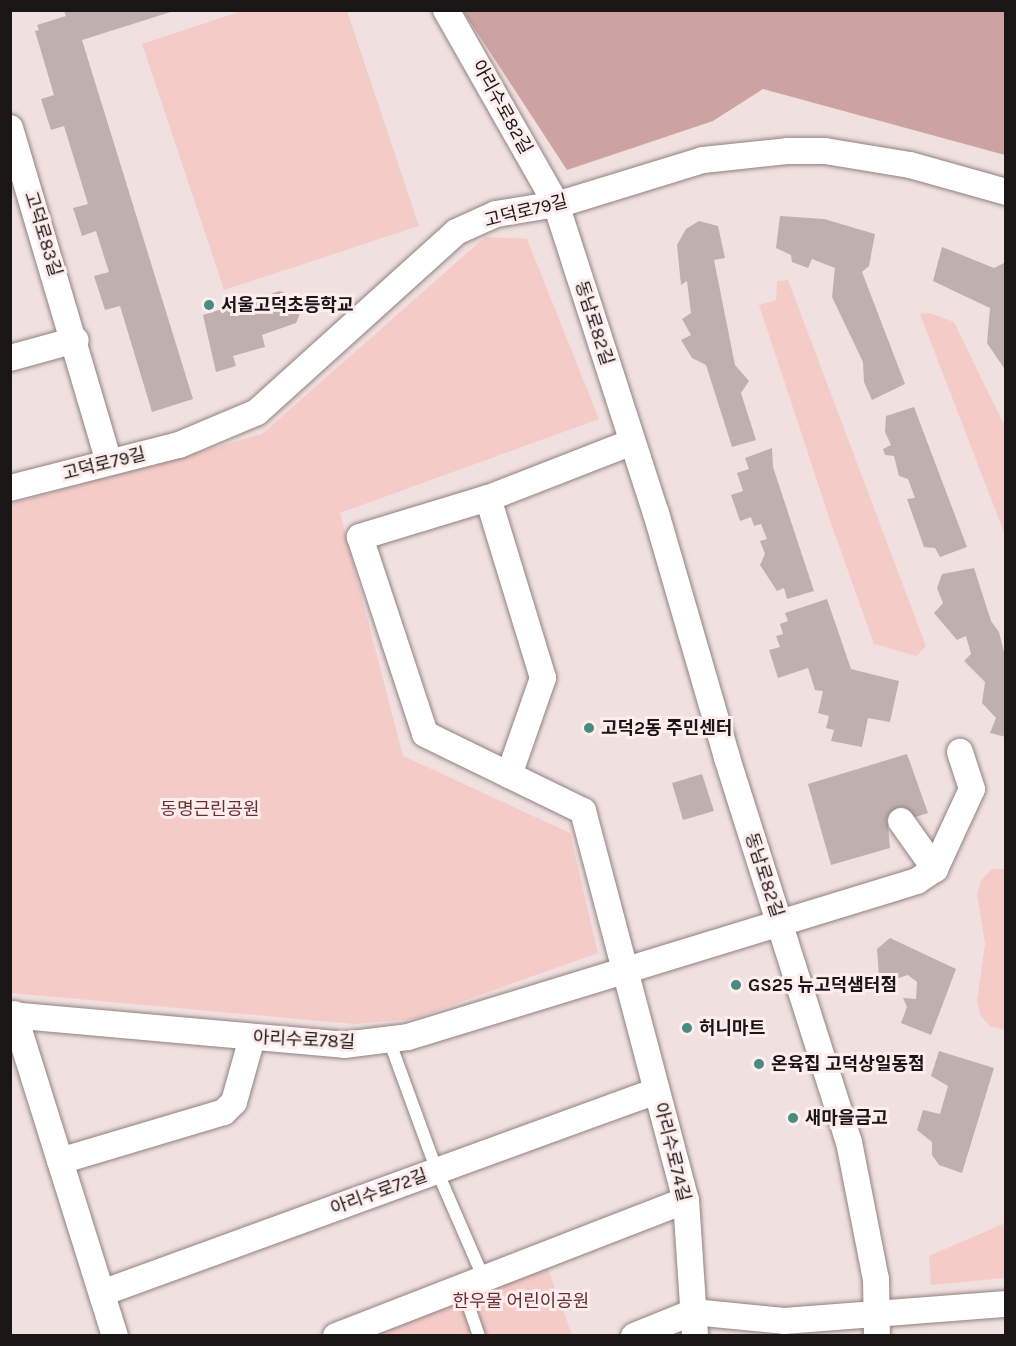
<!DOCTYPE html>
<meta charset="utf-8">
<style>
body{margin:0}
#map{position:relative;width:1016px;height:1346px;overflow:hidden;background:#f0e0df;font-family:Karla,"Noto Sans KR",sans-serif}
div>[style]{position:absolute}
.green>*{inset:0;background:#f5cbc8}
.forest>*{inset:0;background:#cda3a1}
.building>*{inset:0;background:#bfb0af}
.roads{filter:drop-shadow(0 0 2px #908281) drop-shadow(0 0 2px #908281)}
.lane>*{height:12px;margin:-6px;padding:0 6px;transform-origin:6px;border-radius:6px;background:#fff}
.street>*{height:26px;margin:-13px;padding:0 13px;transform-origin:13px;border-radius:13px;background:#fff}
.dots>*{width:16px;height:16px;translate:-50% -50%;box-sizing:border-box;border:3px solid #fdedec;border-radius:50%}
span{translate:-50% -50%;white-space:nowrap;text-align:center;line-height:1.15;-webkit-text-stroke:6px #fdedec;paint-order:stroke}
.street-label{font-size:18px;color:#1b1616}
.poi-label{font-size:18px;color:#1b1616;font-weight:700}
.left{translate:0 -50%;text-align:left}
.park-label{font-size:18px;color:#673030}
.frame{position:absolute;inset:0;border:12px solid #1b1616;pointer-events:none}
</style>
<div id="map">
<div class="green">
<i style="clip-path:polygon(245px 10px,347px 11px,419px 226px,224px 290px,142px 44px)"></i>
<i style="clip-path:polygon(485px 237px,527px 239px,599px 419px,340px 513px,403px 756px,570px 833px,598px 953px,413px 1019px,354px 1024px,11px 993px,11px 504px,262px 434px)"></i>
<i style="clip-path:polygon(788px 280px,926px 646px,917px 656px,874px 644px,832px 526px,759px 305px,776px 300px,777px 281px)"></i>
<i style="clip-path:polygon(930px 313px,954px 322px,1005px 427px,1005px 535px,920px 314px)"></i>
<i style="clip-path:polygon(992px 869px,1005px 869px,1005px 1030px,990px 1026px,980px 1015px,977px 1001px,985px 944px,977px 893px,982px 879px)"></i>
<i style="clip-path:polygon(1005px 1223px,1005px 1278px,931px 1285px,929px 1256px)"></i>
<i style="clip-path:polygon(543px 1255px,572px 1335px,349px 1336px)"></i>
</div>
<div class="forest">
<i style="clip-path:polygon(463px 11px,1005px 11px,1005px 155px,763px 89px,713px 121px,567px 170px)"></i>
</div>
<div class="building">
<i style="clip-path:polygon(64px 10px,177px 10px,82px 40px,193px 399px,152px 412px,120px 306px,105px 310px,94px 276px,109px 272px,96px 231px,82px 236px,73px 208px,88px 204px,64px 126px,51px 130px,41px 99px,54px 95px,35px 31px,39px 30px,37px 25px,66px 16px)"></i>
<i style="clip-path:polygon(780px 216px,824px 219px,875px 234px,869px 266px,862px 272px,905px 384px,872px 400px,864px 382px,863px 362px,832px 297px,835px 268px,812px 259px,808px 268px,792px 262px,791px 255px,776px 248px)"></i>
<i style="clip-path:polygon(699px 221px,718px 226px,725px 258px,714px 260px,735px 365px,749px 381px,741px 393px,756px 440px,732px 447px,706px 365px,692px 358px,681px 340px,691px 335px,682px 319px,691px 313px,687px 281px,681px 285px,677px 245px,686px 229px)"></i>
<i style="clip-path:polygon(942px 247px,994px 268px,1006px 262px,1006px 371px,987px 343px,990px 308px,933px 281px)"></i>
<i style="clip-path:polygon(280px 291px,298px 299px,301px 311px,296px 323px,262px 335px,265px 347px,233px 356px,236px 366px,216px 372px,203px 315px)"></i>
<i style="clip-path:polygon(914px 407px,967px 547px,940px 557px,935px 548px,924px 547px,907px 499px,915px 498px,908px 479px,899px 476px,894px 456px,885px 455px,883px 449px,891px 445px,885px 432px,886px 416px)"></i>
<i style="clip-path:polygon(772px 448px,773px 467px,814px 591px,787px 599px,784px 588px,777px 591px,760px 565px,765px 554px,760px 541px,767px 539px,761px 524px,754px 526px,751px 517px,740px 521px,731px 495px,743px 491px,737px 473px,749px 469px,745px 458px)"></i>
<i style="clip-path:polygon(974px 568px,991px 621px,999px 632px,1006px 660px,1006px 737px,990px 733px,996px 718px,982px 703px,985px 682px,964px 661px,971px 654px,966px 636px,957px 640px,934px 613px,943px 603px,937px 588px,942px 574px)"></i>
<i style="clip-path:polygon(827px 599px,851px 669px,899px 681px,890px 722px,868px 718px,862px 747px,831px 741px,834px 730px,826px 728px,829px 716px,818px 713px,823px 691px,815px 690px,808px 668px,778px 678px,769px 650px,780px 647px,776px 636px,783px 634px,780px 624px,788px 621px,785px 613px)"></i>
<i style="clip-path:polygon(907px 754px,928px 813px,888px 826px,890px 848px,831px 865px,808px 784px)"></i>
<i style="clip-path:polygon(702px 774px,714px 811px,683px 820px,672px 783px)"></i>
<i style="clip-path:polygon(890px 938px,956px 969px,931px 1035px,901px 1023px,907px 1007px,903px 998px,916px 999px,917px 982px,908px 975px,886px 982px,879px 977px,877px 949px)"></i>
<i style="clip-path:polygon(939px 1051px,994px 1068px,962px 1173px,939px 1165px,932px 1155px,932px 1142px,917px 1130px,923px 1110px,940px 1114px,948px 1086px,931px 1076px)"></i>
</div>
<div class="roads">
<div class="lane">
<i style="left:389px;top:1040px;width:140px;rotate:69.9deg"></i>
<i style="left:437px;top:1171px;width:118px;rotate:66.5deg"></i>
<i style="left:462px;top:1287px;width:52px;rotate:70.9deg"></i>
</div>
<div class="street">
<i style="left:446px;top:10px;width:223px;rotate:60.4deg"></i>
<i style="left:556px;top:204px;width:325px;rotate:72.1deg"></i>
<i style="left:656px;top:513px;width:255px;rotate:73.8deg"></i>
<i style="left:727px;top:758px;width:403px;rotate:72.4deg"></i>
<i style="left:849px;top:1142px;width:140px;rotate:78.9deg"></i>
<i style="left:876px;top:1279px;width:57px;rotate:89deg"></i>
<i style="left:10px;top:128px;width:348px;rotate:73.5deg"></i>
<i style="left:10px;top:358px;width:68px;rotate:-15.3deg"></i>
<i style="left:632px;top:442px;width:155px;rotate:158.7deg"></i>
<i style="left:488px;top:498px;width:134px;rotate:163.1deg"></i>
<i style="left:360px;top:537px;width:207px;rotate:71.7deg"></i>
<i style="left:425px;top:734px;width:176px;rotate:26deg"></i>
<i style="left:583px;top:811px;width:402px;rotate:75.2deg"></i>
<i style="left:686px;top:1200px;width:136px;rotate:86.2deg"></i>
<i style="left:10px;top:488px;width:174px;rotate:-14.3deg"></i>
<i style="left:179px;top:445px;width:85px;rotate:-22.9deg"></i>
<i style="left:257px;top:412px;width:268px;rotate:-42.1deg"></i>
<i style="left:456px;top:232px;width:44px;rotate:-24.2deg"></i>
<i style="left:496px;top:214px;width:68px;rotate:-9.3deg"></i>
<i style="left:563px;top:203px;width:146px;rotate:-17.1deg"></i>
<i style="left:703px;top:160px;width:84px;rotate:-6.1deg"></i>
<i style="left:787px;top:151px;width:38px"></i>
<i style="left:825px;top:151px;width:86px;rotate:9.4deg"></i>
<i style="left:910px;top:165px;width:100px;rotate:15.7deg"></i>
<i style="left:488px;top:498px;width:188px;rotate:73deg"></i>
<i style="left:543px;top:678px;width:103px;rotate:109.3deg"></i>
<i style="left:901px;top:821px;width:59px;rotate:54.7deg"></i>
<i style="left:14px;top:1014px;width:337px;rotate:72.6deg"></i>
<i style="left:10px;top:1015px;width:335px;rotate:5.1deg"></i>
<i style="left:344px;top:1045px;width:64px;rotate:-7.1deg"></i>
<i style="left:408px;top:1037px;width:532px;rotate:-17.04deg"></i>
<i style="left:917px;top:881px;width:22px;rotate:-34deg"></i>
<i style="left:935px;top:869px;width:88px;rotate:-65.2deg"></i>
<i style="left:972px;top:789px;width:39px;rotate:-108deg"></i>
<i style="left:60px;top:1161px;width:171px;rotate:-16.6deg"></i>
<i style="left:224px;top:1112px;width:14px;rotate:-45deg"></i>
<i style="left:234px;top:1102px;width:66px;rotate:-74.3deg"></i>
<i style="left:102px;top:1293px;width:590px;rotate:-20.03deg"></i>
<i style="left:336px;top:1336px;width:375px;rotate:-21.2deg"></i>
<i style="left:634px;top:1336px;width:64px;rotate:-22.1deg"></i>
<i style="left:693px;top:1312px;width:91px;rotate:5.6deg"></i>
<i style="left:784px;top:1321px;width:223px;rotate:-4.4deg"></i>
</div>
</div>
<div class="dots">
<i style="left:209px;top:305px;background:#488c7f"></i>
<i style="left:589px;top:728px;background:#488c7f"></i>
<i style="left:736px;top:985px;background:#488c7f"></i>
<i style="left:687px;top:1028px;background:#488c7f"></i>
<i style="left:759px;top:1064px;background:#488c7f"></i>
<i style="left:793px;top:1118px;background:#488c7f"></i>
</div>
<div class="street-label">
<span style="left:502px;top:107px;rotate:61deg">아리수로82길</span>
<span style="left:526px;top:211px;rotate:-14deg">고덕로79길</span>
<span style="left:43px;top:234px;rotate:73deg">고덕로83길</span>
<span style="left:594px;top:323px;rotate:72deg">동남로82길</span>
<span style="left:104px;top:464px;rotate:-14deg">고덕로79길</span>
<span style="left:764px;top:875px;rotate:72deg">동남로82길</span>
<span style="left:304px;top:1040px;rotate:3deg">아리수로78길</span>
<span style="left:672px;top:1152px;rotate:76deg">아리수로74길</span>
<span style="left:379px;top:1192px;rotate:-20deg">아리수로72길</span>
</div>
<div class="poi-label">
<span class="left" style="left:221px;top:305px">서울고덕초등학교</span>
<span class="left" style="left:601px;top:728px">고덕2동 주민센터</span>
<span class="left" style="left:748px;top:985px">GS25 뉴고덕샘터점</span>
<span class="left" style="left:699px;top:1028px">허니마트</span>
<span class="left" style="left:771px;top:1064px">온육집 고덕상일동점</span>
<span class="left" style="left:805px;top:1118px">새마을금고</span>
</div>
<div class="park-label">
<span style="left:210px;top:809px">동명근린공원</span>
<span style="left:521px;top:1301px">한우물 어린이공원</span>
</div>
<div class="frame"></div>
</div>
